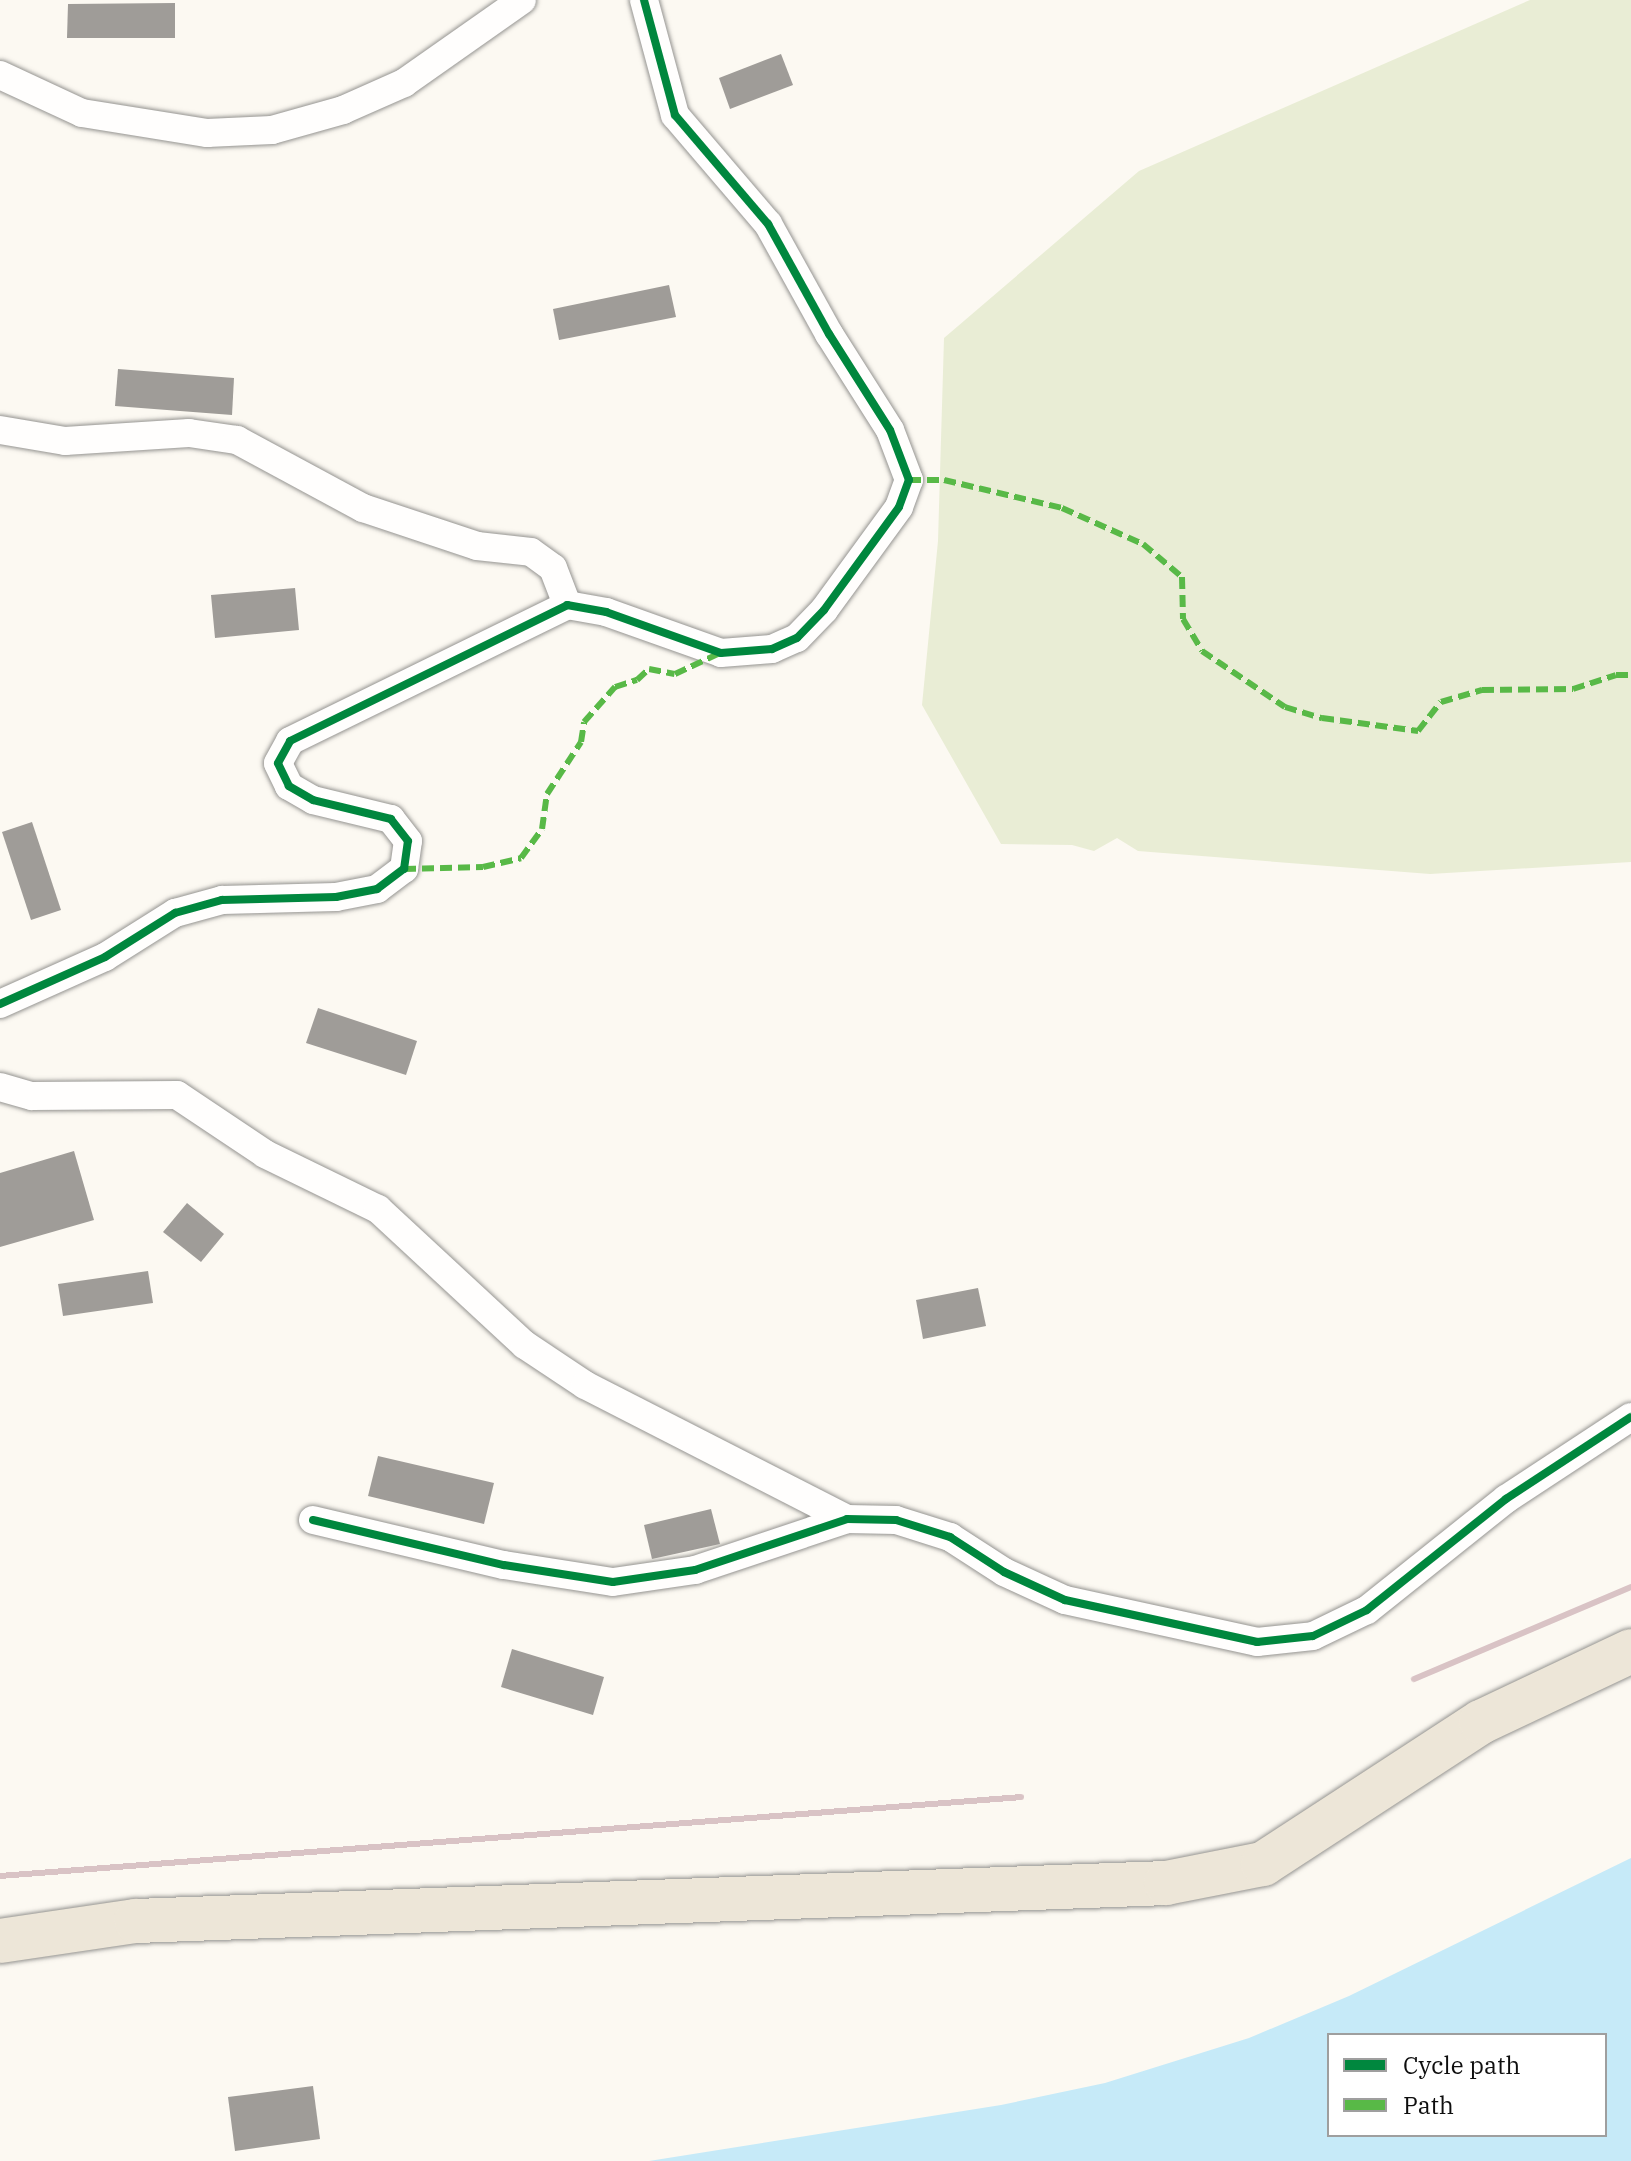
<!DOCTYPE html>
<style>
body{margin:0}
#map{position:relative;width:1631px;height:2161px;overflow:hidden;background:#fcf9f2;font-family:"IBM Plex Serif",serif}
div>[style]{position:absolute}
.cemetery>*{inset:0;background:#e9edd5}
.water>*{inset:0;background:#c6eaf8}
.building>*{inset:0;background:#9f9c98}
.roads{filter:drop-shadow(0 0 2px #959491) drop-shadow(0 0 2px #959491)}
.street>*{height:28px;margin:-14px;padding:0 14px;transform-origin:14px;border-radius:14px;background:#fffefd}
.primary>*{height:44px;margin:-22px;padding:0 22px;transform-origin:22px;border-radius:22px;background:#ede6d8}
.rail>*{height:6px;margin:-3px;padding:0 3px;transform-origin:3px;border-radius:3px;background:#d9c3c5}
.quiet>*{height:6px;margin-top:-3px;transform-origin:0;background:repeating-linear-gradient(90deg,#58b947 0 12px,transparent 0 18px)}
.cycleway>*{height:8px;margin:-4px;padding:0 4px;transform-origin:4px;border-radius:4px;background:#00873e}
span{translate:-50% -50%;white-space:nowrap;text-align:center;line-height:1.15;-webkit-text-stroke:8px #fff;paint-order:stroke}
.legend{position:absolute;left:1327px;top:2033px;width:280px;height:104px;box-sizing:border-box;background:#fff;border:2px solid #9f9f9f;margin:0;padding:10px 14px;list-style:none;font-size:24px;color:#0e0e0e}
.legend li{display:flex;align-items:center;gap:16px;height:40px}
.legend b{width:40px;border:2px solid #9f9f9f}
</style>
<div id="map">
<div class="cemetery">
<i style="clip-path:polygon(1530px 0,1631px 0,1631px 862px,1430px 874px,1138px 851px,1117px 838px,1094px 851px,1072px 845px,1001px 844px,922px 705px,938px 541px,944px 338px,1139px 171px)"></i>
</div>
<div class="water">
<i style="clip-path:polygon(evenodd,1631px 1858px,1631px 2161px,649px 2161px,1001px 2105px,1105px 2083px,1249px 2038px,1349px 1996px,1631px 1858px,1329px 2035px,1605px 2035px,1605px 2135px,1329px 2135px,1329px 2035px)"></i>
</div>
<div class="building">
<i style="clip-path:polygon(175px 3px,175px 38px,67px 38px,68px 4px)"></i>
<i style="clip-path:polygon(781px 54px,793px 85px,730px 109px,719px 78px)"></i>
<i style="clip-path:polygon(669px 285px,676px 317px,559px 340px,553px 309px)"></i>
<i style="clip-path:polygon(118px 369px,234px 378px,232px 415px,115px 406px)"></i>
<i style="clip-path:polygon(295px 588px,299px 630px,215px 638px,211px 595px)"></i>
<i style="clip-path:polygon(32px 822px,61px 910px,31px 920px,2px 832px)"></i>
<i style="clip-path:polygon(318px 1008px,417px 1041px,406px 1075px,306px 1043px)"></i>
<i style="clip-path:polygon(74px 1151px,94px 1220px,0 1247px,0 1173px)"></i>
<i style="clip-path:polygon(187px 1203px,224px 1234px,201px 1262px,163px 1232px)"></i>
<i style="clip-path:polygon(148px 1271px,153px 1303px,63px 1316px,58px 1284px)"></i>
<i style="clip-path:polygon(978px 1288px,986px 1326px,923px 1339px,916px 1300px)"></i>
<i style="clip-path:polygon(378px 1456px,494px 1483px,484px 1524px,368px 1496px)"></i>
<i style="clip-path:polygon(711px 1509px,720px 1544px,652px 1559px,644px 1525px)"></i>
<i style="clip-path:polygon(512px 1649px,604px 1677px,593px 1715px,501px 1687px)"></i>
<i style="clip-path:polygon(313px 2086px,320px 2139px,235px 2151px,228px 2097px)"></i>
</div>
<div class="roads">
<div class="street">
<i style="left:0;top:75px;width:90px;rotate:24.9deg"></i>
<i style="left:82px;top:113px;width:127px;rotate:9.1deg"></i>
<i style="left:207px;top:133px;width:65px;rotate:-2.6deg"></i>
<i style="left:272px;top:130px;width:74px;rotate:-15.7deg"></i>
<i style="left:343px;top:110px;width:67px;rotate:-23.9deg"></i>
<i style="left:404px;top:83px;width:144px;rotate:-35.1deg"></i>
<i style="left:0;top:430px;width:66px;rotate:9.6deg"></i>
<i style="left:65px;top:441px;width:124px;rotate:-3.7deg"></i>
<i style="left:189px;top:433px;width:49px;rotate:8.3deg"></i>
<i style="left:237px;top:440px;width:143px;rotate:28.4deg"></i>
<i style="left:363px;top:508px;width:120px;rotate:18.4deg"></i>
<i style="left:477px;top:546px;width:54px;rotate:6.3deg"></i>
<i style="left:531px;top:552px;width:27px;rotate:36deg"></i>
<i style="left:553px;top:568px;width:40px;rotate:69deg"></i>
<i style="left:0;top:1004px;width:115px;rotate:-24.1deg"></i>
<i style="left:105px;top:957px;width:83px;rotate:-32.2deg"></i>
<i style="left:175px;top:913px;width:49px;rotate:-15.5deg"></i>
<i style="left:222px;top:900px;width:114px;rotate:-1.5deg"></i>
<i style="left:336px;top:897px;width:42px;rotate:-11deg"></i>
<i style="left:377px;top:889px;width:34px;rotate:-37deg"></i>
<i style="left:404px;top:869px;width:28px;rotate:-82deg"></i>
<i style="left:408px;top:841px;width:28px;rotate:-128deg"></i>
<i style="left:391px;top:819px;width:80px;rotate:-166.3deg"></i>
<i style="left:313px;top:800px;width:28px;rotate:-150deg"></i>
<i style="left:289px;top:786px;width:25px;rotate:-116deg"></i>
<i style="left:278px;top:763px;width:25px;rotate:-61deg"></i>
<i style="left:290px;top:741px;width:309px;rotate:-26.1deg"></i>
<i style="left:567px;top:605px;width:40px;rotate:10deg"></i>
<i style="left:606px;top:612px;width:122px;rotate:19.6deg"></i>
<i style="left:721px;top:653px;width:51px;rotate:-4.5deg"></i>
<i style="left:772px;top:649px;width:27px;rotate:-24deg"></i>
<i style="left:797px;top:638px;width:39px;rotate:-46deg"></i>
<i style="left:824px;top:610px;width:127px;rotate:-53.9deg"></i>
<i style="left:899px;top:507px;width:29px;rotate:-70deg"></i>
<i style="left:909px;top:480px;width:53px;rotate:-110.8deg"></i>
<i style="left:890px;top:430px;width:114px;rotate:-122.4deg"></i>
<i style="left:829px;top:334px;width:126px;rotate:-119deg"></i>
<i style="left:768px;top:224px;width:143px;rotate:-130.5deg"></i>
<i style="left:675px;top:115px;width:119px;rotate:-105.1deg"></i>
<i style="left:0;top:1087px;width:33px;rotate:16deg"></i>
<i style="left:32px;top:1096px;width:145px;rotate:-0.4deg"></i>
<i style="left:177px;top:1095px;width:106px;rotate:33.8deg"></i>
<i style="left:265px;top:1154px;width:126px;rotate:26deg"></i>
<i style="left:378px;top:1209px;width:200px;rotate:42.8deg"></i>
<i style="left:525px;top:1345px;width:72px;rotate:33.7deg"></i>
<i style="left:585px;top:1385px;width:294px;rotate:27.1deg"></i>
<i style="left:313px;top:1520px;width:196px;rotate:13.3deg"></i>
<i style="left:504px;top:1565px;width:110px;rotate:8.9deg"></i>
<i style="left:613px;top:1582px;width:83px;rotate:-8.3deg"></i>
<i style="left:695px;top:1570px;width:160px;rotate:-18.5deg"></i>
<i style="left:847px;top:1519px;width:49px;rotate:1.2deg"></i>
<i style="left:896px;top:1520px;width:57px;rotate:17.5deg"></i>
<i style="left:950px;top:1537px;width:64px;rotate:32.9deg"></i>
<i style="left:1004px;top:1572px;width:67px;rotate:24.7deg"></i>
<i style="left:1065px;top:1600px;width:197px;rotate:12.3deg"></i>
<i style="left:1257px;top:1642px;width:56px;rotate:-6.1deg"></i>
<i style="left:1313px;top:1636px;width:60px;rotate:-25.7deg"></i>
<i style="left:1367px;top:1610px;width:178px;rotate:-38.6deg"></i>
<i style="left:1506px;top:1499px;width:149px;rotate:-33.3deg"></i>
</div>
<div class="primary">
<i style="left:0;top:1941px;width:137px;rotate:-8.4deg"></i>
<i style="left:136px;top:1921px;width:1031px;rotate:-2.11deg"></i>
<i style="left:1166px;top:1883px;width:99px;rotate:-11.1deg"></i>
<i style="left:1263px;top:1864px;width:260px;rotate:-33.1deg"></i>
<i style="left:1481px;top:1722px;width:166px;rotate:-25.3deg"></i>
</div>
</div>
<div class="rail">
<i style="left:1414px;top:1679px;width:236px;rotate:-23deg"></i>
<i style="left:0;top:1876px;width:1024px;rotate:-4.42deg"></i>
</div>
<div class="quiet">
<i style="left:909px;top:480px;width:35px"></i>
<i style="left:944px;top:480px;width:121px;rotate:13.3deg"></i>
<i style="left:1062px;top:508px;width:89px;rotate:24deg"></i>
<i style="left:1143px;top:544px;width:51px;rotate:40.2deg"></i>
<i style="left:1182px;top:577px;width:42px;rotate:88.6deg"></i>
<i style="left:1183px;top:619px;width:37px;rotate:59deg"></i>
<i style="left:1202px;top:651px;width:100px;rotate:34deg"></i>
<i style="left:1285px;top:707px;width:39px;rotate:17deg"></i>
<i style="left:1322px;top:718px;width:97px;rotate:7.7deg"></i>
<i style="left:1418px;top:731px;width:37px;rotate:-52deg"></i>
<i style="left:1441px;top:702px;width:43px;rotate:-16.3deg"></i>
<i style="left:1482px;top:690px;width:91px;rotate:-0.6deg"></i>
<i style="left:1573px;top:689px;width:45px;rotate:-18deg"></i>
<i style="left:1616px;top:675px;width:15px"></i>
<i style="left:404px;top:869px;width:79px;rotate:-1.5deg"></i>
<i style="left:483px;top:867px;width:39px;rotate:-13deg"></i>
<i style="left:521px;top:858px;width:36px;rotate:-54deg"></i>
<i style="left:542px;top:829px;width:35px;rotate:-82deg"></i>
<i style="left:547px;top:794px;width:62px;rotate:-56.8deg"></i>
<i style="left:581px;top:742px;width:20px;rotate:-81deg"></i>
<i style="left:584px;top:722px;width:47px;rotate:-48.5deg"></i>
<i style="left:615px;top:687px;width:23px;rotate:-18deg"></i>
<i style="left:637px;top:680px;width:16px;rotate:-43deg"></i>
<i style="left:649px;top:669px;width:26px;rotate:11deg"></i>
<i style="left:675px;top:674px;width:50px;rotate:-25deg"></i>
</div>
<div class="cycleway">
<i style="left:0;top:1004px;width:115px;rotate:-24.1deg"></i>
<i style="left:105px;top:957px;width:83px;rotate:-32.2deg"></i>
<i style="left:175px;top:913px;width:49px;rotate:-15.5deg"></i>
<i style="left:222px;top:900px;width:114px;rotate:-1.5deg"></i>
<i style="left:336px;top:897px;width:42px;rotate:-11deg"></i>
<i style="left:377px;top:889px;width:34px;rotate:-37deg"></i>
<i style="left:404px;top:869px;width:28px;rotate:-82deg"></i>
<i style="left:408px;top:841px;width:28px;rotate:-128deg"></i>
<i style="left:391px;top:819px;width:80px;rotate:-166.3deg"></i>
<i style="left:313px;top:800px;width:28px;rotate:-150deg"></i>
<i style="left:289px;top:786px;width:25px;rotate:-116deg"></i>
<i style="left:278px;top:763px;width:25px;rotate:-61deg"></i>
<i style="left:290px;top:741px;width:309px;rotate:-26.1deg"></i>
<i style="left:567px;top:605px;width:40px;rotate:10deg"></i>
<i style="left:606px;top:612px;width:122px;rotate:19.6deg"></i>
<i style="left:721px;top:653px;width:51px;rotate:-4.5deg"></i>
<i style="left:772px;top:649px;width:27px;rotate:-24deg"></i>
<i style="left:797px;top:638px;width:39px;rotate:-46deg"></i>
<i style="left:824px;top:610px;width:127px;rotate:-53.9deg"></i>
<i style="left:899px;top:507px;width:29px;rotate:-70deg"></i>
<i style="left:909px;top:480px;width:53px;rotate:-110.8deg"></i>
<i style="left:890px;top:430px;width:114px;rotate:-122.4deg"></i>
<i style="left:829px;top:334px;width:126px;rotate:-119deg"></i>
<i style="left:768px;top:224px;width:143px;rotate:-130.5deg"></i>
<i style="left:675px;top:115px;width:119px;rotate:-105.1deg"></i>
<i style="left:313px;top:1520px;width:196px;rotate:13.3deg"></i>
<i style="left:504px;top:1565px;width:110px;rotate:8.9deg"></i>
<i style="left:613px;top:1582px;width:83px;rotate:-8.3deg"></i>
<i style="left:695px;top:1570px;width:160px;rotate:-18.5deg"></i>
<i style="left:847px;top:1519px;width:49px;rotate:1.2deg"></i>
<i style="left:896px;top:1520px;width:57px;rotate:17.5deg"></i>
<i style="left:950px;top:1537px;width:64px;rotate:32.9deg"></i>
<i style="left:1004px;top:1572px;width:67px;rotate:24.7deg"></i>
<i style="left:1065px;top:1600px;width:197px;rotate:12.3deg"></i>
<i style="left:1257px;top:1642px;width:56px;rotate:-6.1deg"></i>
<i style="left:1313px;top:1636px;width:60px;rotate:-25.7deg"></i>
<i style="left:1367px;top:1610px;width:178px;rotate:-38.6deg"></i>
<i style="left:1506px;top:1499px;width:149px;rotate:-33.3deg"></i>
</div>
<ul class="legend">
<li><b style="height:10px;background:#00873e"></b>Cycle path</li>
<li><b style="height:10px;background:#58b947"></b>Path</li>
</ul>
</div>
